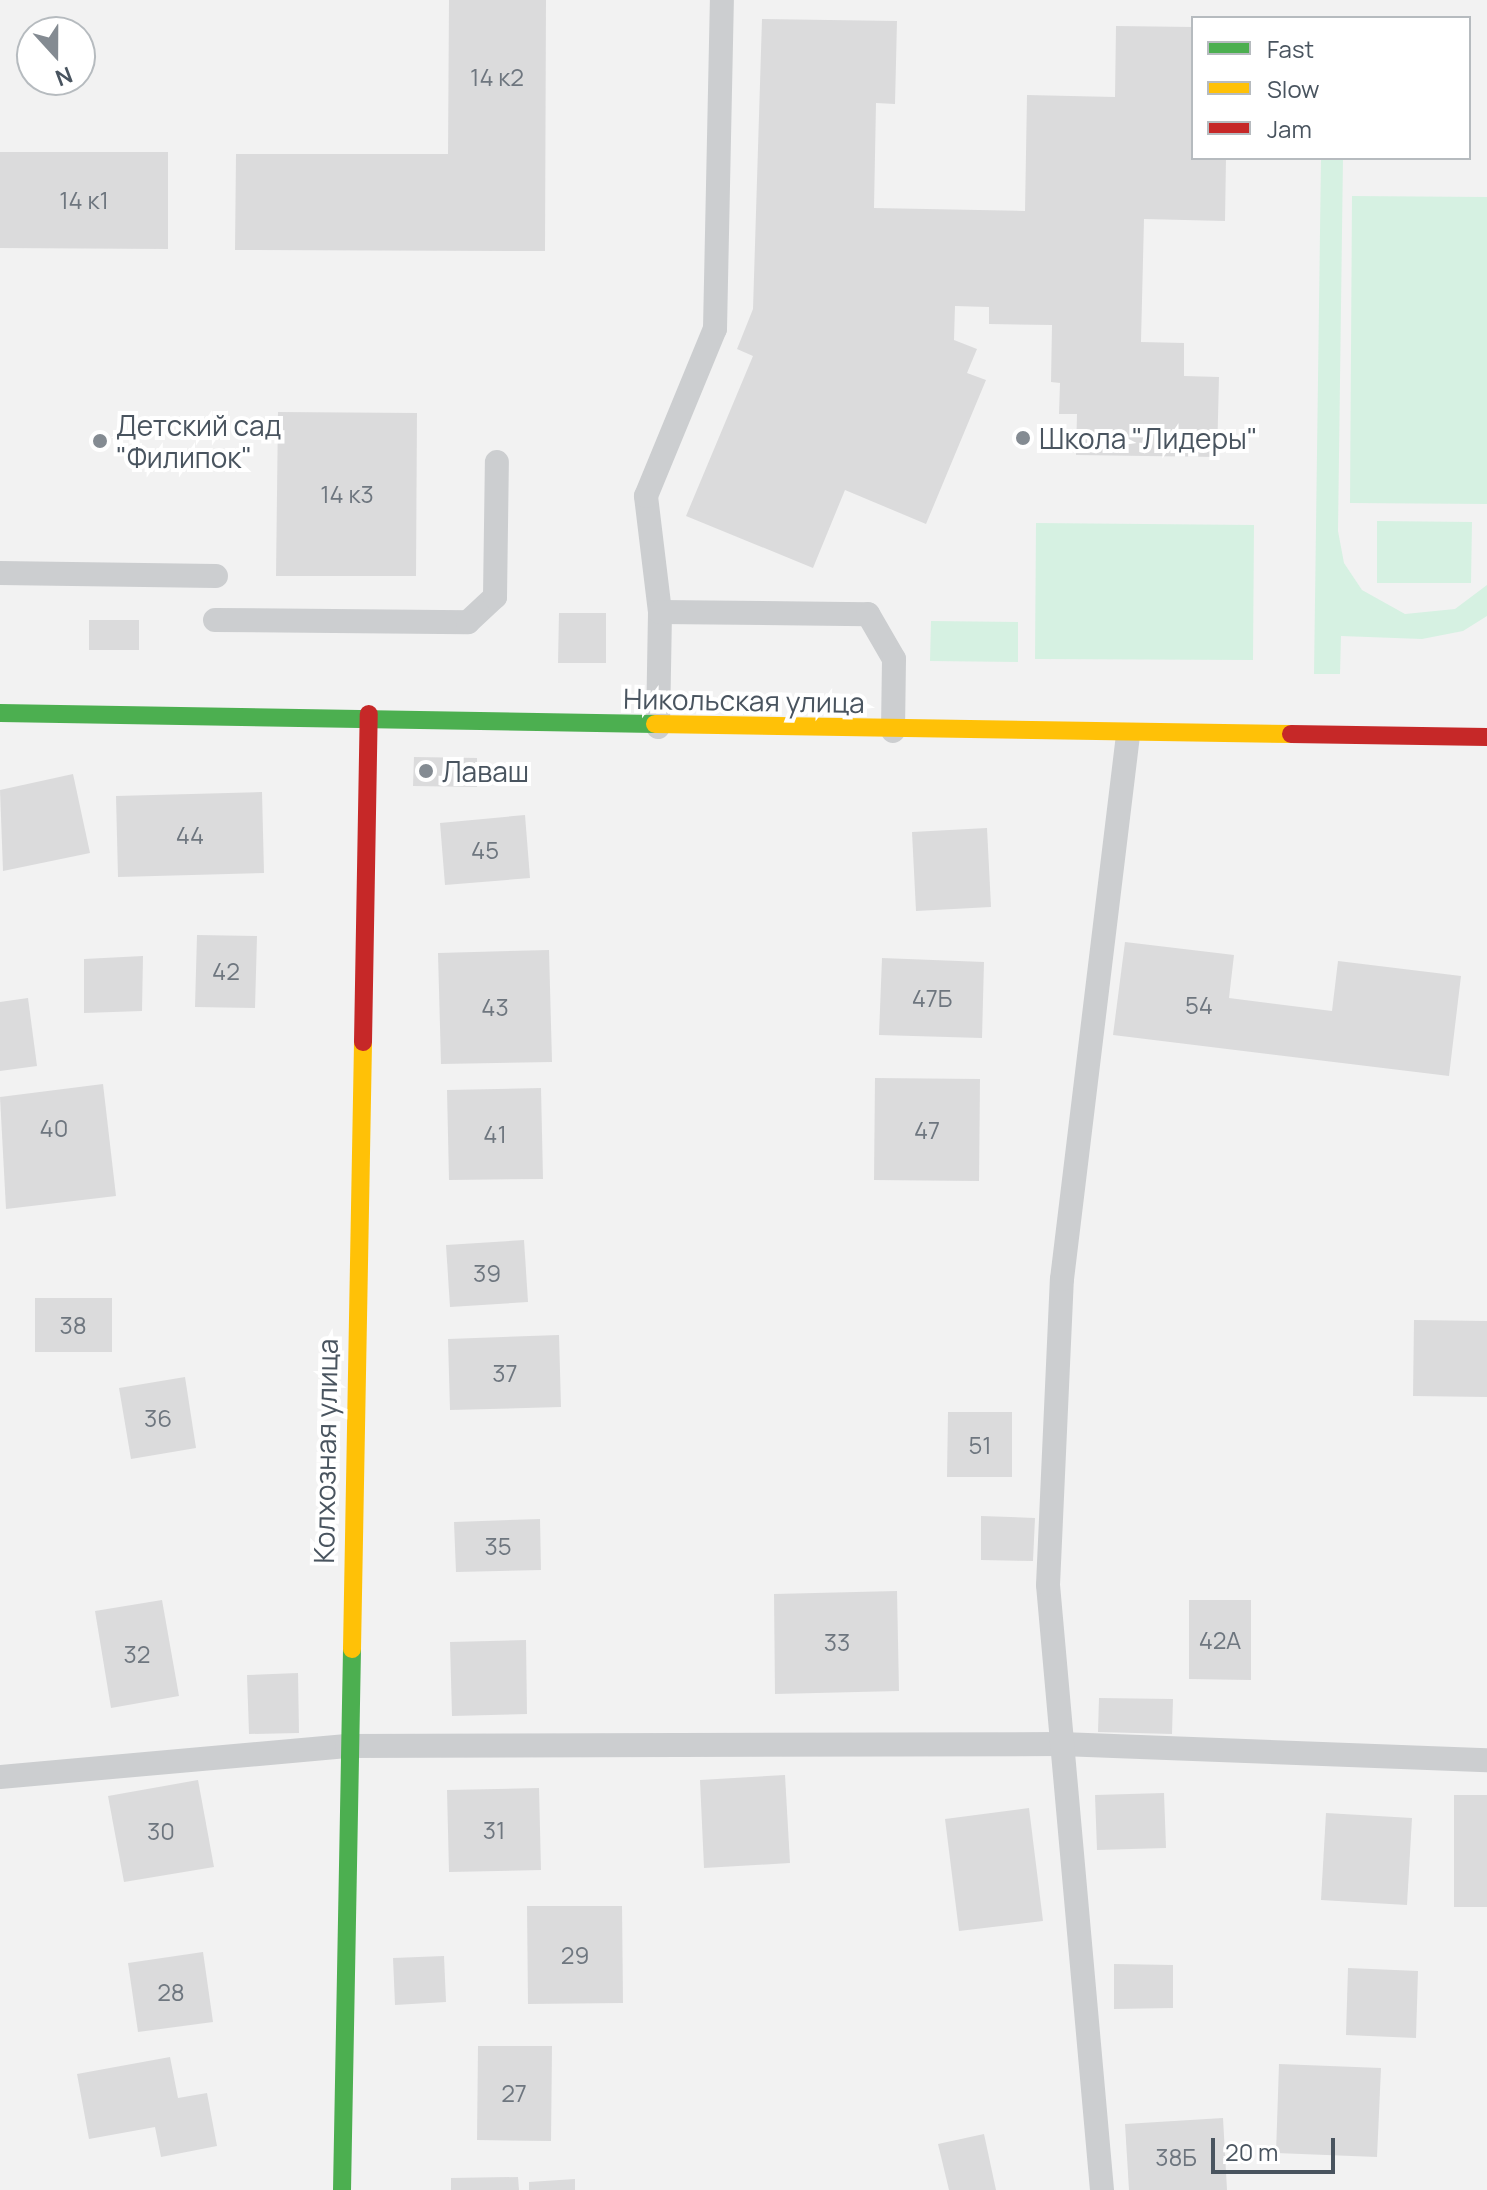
<!DOCTYPE html>
<meta charset="utf-8">
<style>
body{margin:0}
#map{position:relative;width:1487px;height:2190px;overflow:hidden;background:#f2f2f2;font-family:Manrope,sans-serif}
div>[style]{position:absolute}
.green>*{inset:0;background:#d6f1e2}
.building>*{inset:0;background:#dbdbdc}
.lane>*{height:24px;margin:-12px;padding:0 12px;transform-origin:12px;border-radius:12px;background:#ccced0}
.fast>*{height:18px;margin:-9px;padding:0 9px;transform-origin:9px;border-radius:9px;background:#4caf50}
.slow>*{height:18px;margin:-9px;padding:0 9px;transform-origin:9px;border-radius:9px;background:#ffc107}
.jam>*{height:18px;margin:-9px;padding:0 9px;transform-origin:9px;border-radius:9px;background:#c62828}
.dots>*{width:22px;height:22px;translate:-50% -50%;box-sizing:border-box;border:4px solid #fff;border-radius:50%}
span{translate:-50% -50%;white-space:nowrap;text-align:center;line-height:1.15;-webkit-text-stroke:8px #fff;paint-order:stroke}
.number-label{font-size:24px;color:#6e767f}
.number-label span{-webkit-text-stroke-width:0}
.poi-label{font-size:28px;color:#49545f}
.left{translate:0 -50%;text-align:left}
.street-label{font-size:28px;color:#49545f}
.legend{position:absolute;left:1191px;top:16px;width:280px;height:144px;box-sizing:border-box;background:#fff;border:2px solid #b6bbbf;margin:0;padding:10px 14px;list-style:none;font-size:24px;color:#49545f}
.legend li{display:flex;align-items:center;gap:16px;height:40px}
.legend b{width:40px;border:2px solid #b6bbbf}
.north{position:absolute;left:16px;top:16px;width:80px;height:80px;box-sizing:border-box;background:#fff;border:2px solid #b6bbbf;border-radius:50%;rotate:159deg;font-size:22px;font-weight:700;line-height:32px;text-align:center;color:#49545f}
.north::after{content:'';display:block;margin:auto;width:28px;height:36px;background:#848b92;clip-path:polygon(50% 0,100% 100%,50% 72%,0 100%)}
.scale{position:absolute;left:1211px;top:2138px;width:124px;height:36px;box-sizing:border-box;border:4px solid #49545f;border-top:0;padding-left:10px;font-size:24px;line-height:28px;white-space:nowrap;color:#49545f;-webkit-text-stroke:6px #fff;paint-order:stroke}
</style>
<div id="map">
<div class="green">
<i style="clip-path:polygon(1321px 158px,1343px 158px,1338px 531px,1344px 563px,1362px 590px,1405px 614px,1455px 609px,1487px 585px,1487px 616px,1463px 631px,1422px 639px,1341px 636px,1340px 674px,1314px 674px)"></i>
<i style="clip-path:polygon(1352px 196px,1487px 197px,1487px 504px,1350px 503px)"></i>
<i style="clip-path:polygon(1377px 521px,1472px 522px,1471px 583px,1377px 583px)"></i>
<i style="clip-path:polygon(1036px 523px,1254px 525px,1253px 660px,1035px 659px)"></i>
<i style="clip-path:polygon(931px 621px,1018px 622px,1018px 662px,930px 661px)"></i>
</div>
<div class="building">
<i style="clip-path:polygon(449px 0,546px 0,545px 251px,235px 250px,236px 154px,448px 154px)"></i>
<i style="clip-path:polygon(762px 19px,897px 21px,895px 104px,876px 103px,874px 208px,1025px 211px,1027px 95px,1115px 97px,1116px 26px,1193px 27px,1193px 158px,1226px 158px,1225px 221px,1144px 219px,1141px 342px,1184px 343px,1184px 376px,1219px 377px,1217px 457px,1076px 455px,1077px 414px,1059px 414px,1060px 383px,1051px 382px,1052px 325px,989px 324px,989px 307px,955px 306px,954px 340px,977px 349px,967px 373px,986px 380px,926px 524px,845px 490px,813px 568px,686px 516px,753px 356px,737px 349px,753px 309px)"></i>
<i style="clip-path:polygon(0 152px,168px 152px,168px 249px,0 248px)"></i>
<i style="clip-path:polygon(278px 412px,417px 413px,416px 576px,276px 576px)"></i>
<i style="clip-path:polygon(559px 613px,606px 613px,606px 663px,558px 663px)"></i>
<i style="clip-path:polygon(89px 620px,139px 620px,139px 650px,89px 650px)"></i>
<i style="clip-path:polygon(414px 757px,477px 758px,477px 787px,413px 786px)"></i>
<i style="clip-path:polygon(73px 774px,90px 853px,3px 871px,0 790px)"></i>
<i style="clip-path:polygon(262px 792px,264px 873px,118px 877px,116px 796px)"></i>
<i style="clip-path:polygon(525px 815px,530px 878px,445px 885px,440px 823px)"></i>
<i style="clip-path:polygon(987px 828px,991px 907px,916px 911px,912px 832px)"></i>
<i style="clip-path:polygon(197px 935px,257px 936px,255px 1008px,195px 1007px)"></i>
<i style="clip-path:polygon(1125px 942px,1234px 955px,1229px 998px,1332px 1011px,1338px 961px,1461px 976px,1449px 1076px,1113px 1035px)"></i>
<i style="clip-path:polygon(549px 950px,552px 1062px,441px 1064px,438px 953px)"></i>
<i style="clip-path:polygon(143px 956px,142px 1011px,84px 1013px,84px 959px)"></i>
<i style="clip-path:polygon(882px 958px,984px 962px,982px 1038px,879px 1035px)"></i>
<i style="clip-path:polygon(28px 998px,37px 1066px,0 1071px,0 1002px)"></i>
<i style="clip-path:polygon(875px 1078px,980px 1079px,979px 1181px,874px 1180px)"></i>
<i style="clip-path:polygon(103px 1084px,116px 1196px,6px 1209px,0 1097px)"></i>
<i style="clip-path:polygon(541px 1088px,543px 1179px,449px 1180px,447px 1090px)"></i>
<i style="clip-path:polygon(524px 1240px,528px 1302px,450px 1307px,446px 1245px)"></i>
<i style="clip-path:polygon(35px 1298px,112px 1298px,112px 1352px,35px 1352px)"></i>
<i style="clip-path:polygon(1414px 1320px,1487px 1321px,1487px 1397px,1413px 1396px)"></i>
<i style="clip-path:polygon(559px 1335px,561px 1407px,450px 1410px,448px 1339px)"></i>
<i style="clip-path:polygon(185px 1377px,196px 1448px,131px 1459px,119px 1388px)"></i>
<i style="clip-path:polygon(948px 1412px,1012px 1412px,1012px 1477px,947px 1477px)"></i>
<i style="clip-path:polygon(981px 1516px,1035px 1518px,1033px 1561px,981px 1560px)"></i>
<i style="clip-path:polygon(540px 1519px,541px 1570px,456px 1572px,454px 1522px)"></i>
<i style="clip-path:polygon(897px 1591px,899px 1691px,775px 1694px,774px 1594px)"></i>
<i style="clip-path:polygon(162px 1600px,179px 1696px,111px 1708px,95px 1611px)"></i>
<i style="clip-path:polygon(1189px 1600px,1251px 1600px,1251px 1680px,1189px 1679px)"></i>
<i style="clip-path:polygon(526px 1640px,527px 1714px,452px 1716px,450px 1642px)"></i>
<i style="clip-path:polygon(298px 1673px,299px 1733px,249px 1734px,247px 1675px)"></i>
<i style="clip-path:polygon(1099px 1698px,1173px 1699px,1172px 1734px,1098px 1732px)"></i>
<i style="clip-path:polygon(785px 1775px,790px 1863px,704px 1868px,700px 1780px)"></i>
<i style="clip-path:polygon(198px 1780px,214px 1867px,124px 1882px,108px 1796px)"></i>
<i style="clip-path:polygon(539px 1788px,541px 1870px,449px 1872px,447px 1790px)"></i>
<i style="clip-path:polygon(1164px 1793px,1166px 1848px,1097px 1850px,1095px 1795px)"></i>
<i style="clip-path:polygon(1454px 1795px,1487px 1795px,1487px 1907px,1454px 1907px)"></i>
<i style="clip-path:polygon(1029px 1808px,1043px 1921px,959px 1931px,945px 1819px)"></i>
<i style="clip-path:polygon(1326px 1813px,1412px 1818px,1407px 1905px,1321px 1900px)"></i>
<i style="clip-path:polygon(527px 1906px,622px 1906px,623px 2003px,528px 2004px)"></i>
<i style="clip-path:polygon(203px 1952px,213px 2022px,138px 2032px,128px 1963px)"></i>
<i style="clip-path:polygon(444px 1956px,446px 2002px,395px 2005px,393px 1958px)"></i>
<i style="clip-path:polygon(1114px 1964px,1173px 1965px,1173px 2008px,1114px 2009px)"></i>
<i style="clip-path:polygon(1348px 1968px,1418px 1971px,1416px 2038px,1346px 2035px)"></i>
<i style="clip-path:polygon(478px 2046px,552px 2046px,551px 2141px,477px 2140px)"></i>
<i style="clip-path:polygon(170px 2057px,178px 2098px,207px 2093px,217px 2146px,161px 2157px,155px 2127px,89px 2139px,77px 2074px)"></i>
<i style="clip-path:polygon(1279px 2064px,1381px 2068px,1377px 2157px,1276px 2153px)"></i>
<i style="clip-path:polygon(1223px 2118px,1227px 2190px,1129px 2190px,1125px 2124px)"></i>
<i style="clip-path:polygon(984px 2134px,996px 2190px,949px 2190px,938px 2144px)"></i>
<i style="clip-path:polygon(518px 2177px,519px 2190px,451px 2190px,451px 2178px)"></i>
<i style="clip-path:polygon(575px 2179px,575px 2190px,529px 2190px,529px 2182px)"></i>
</div>
<div class="lane">
<i style="left:0;top:573px;width:216px;rotate:0.8deg"></i>
<i style="left:660px;top:612px;width:117px;rotate:-96.9deg"></i>
<i style="left:646px;top:496px;width:181px;rotate:-67.6deg"></i>
<i style="left:715px;top:329px;width:329px;rotate:-88.8deg"></i>
<i style="left:215px;top:620px;width:253px;rotate:0.5deg"></i>
<i style="left:468px;top:622px;width:37px;rotate:-43deg"></i>
<i style="left:495px;top:597px;width:135px;rotate:-89.2deg"></i>
<i style="left:658px;top:727px;width:115px;rotate:-89deg"></i>
<i style="left:660px;top:612px;width:208px;rotate:0.6deg"></i>
<i style="left:868px;top:614px;width:52px;rotate:60deg"></i>
<i style="left:894px;top:659px;width:72px;rotate:90.8deg"></i>
<i style="left:0;top:1777px;width:348px;rotate:-5.1deg"></i>
<i style="left:347px;top:1746px;width:714px;rotate:-0.16deg"></i>
<i style="left:1061px;top:1744px;width:426px;rotate:2.2deg"></i>
<i style="left:1102px;top:2190px;width:607px;rotate:-95.1deg"></i>
<i style="left:1048px;top:1585px;width:306px;rotate:-87.4deg"></i>
<i style="left:1062px;top:1279px;width:548px;rotate:-83.08deg"></i>
</div>
<div class="fast">
<i style="left:0;top:713px;width:655px;rotate:0.96deg"></i>
<i style="left:342px;top:2190px;width:541px;rotate:-88.94deg"></i>
</div>
<div class="slow">
<i style="left:655px;top:724px;width:636px;rotate:0.9deg"></i>
<i style="left:352px;top:1649px;width:607px;rotate:-88.96deg"></i>
</div>
<div class="jam">
<i style="left:1291px;top:734px;width:196px;rotate:0.9deg"></i>
<i style="left:363px;top:1042px;width:328px;rotate:-89deg"></i>
</div>
<div class="dots">
<i style="left:1023px;top:438px;background:#848b92"></i>
<i style="left:100px;top:441px;background:#848b92"></i>
<i style="left:426px;top:771px;background:#848b92"></i>
</div>
<div class="number-label">
<span style="left:497px;top:77px">14 к2</span>
<span style="left:84px;top:200px">14 к1</span>
<span style="left:347px;top:494px">14 к3</span>
<span style="left:190px;top:835px">44</span>
<span style="left:485px;top:850px">45</span>
<span style="left:226px;top:971px">42</span>
<span style="left:932px;top:998px">47Б</span>
<span style="left:1199px;top:1005px">54</span>
<span style="left:495px;top:1007px">43</span>
<span style="left:54px;top:1128px">40</span>
<span style="left:927px;top:1130px">47</span>
<span style="left:495px;top:1134px">41</span>
<span style="left:487px;top:1273px">39</span>
<span style="left:73px;top:1325px">38</span>
<span style="left:505px;top:1373px">37</span>
<span style="left:158px;top:1418px">36</span>
<span style="left:980px;top:1445px">51</span>
<span style="left:498px;top:1546px">35</span>
<span style="left:1220px;top:1640px">42А</span>
<span style="left:837px;top:1642px">33</span>
<span style="left:137px;top:1654px">32</span>
<span style="left:494px;top:1830px">31</span>
<span style="left:161px;top:1831px">30</span>
<span style="left:575px;top:1955px">29</span>
<span style="left:171px;top:1992px">28</span>
<span style="left:514px;top:2093px">27</span>
<span style="left:1176px;top:2157px">38Б</span>
</div>
<div class="poi-label">
<span class="left" style="left:116px;top:441px">Детский сад<br>"Филипок"</span>
<span class="left" style="left:1039px;top:438px">Школа "Лидеры"</span>
<span class="left" style="left:442px;top:771px">Лаваш</span>
</div>
<div class="street-label">
<span style="left:744px;top:700px;rotate:1deg">Никольская улица</span>
<span style="left:325px;top:1451px;rotate:-89deg">Колхозная улица</span>
</div>
<ul class="legend">
<li><b style="height:10px;background:#4caf50"></b>Fast</li>
<li><b style="height:10px;background:#ffc107"></b>Slow</li>
<li><b style="height:10px;background:#c62828"></b>Jam</li>
</ul>
<div class="north">N</div>
<div class="scale">20 m</div>
</div>
